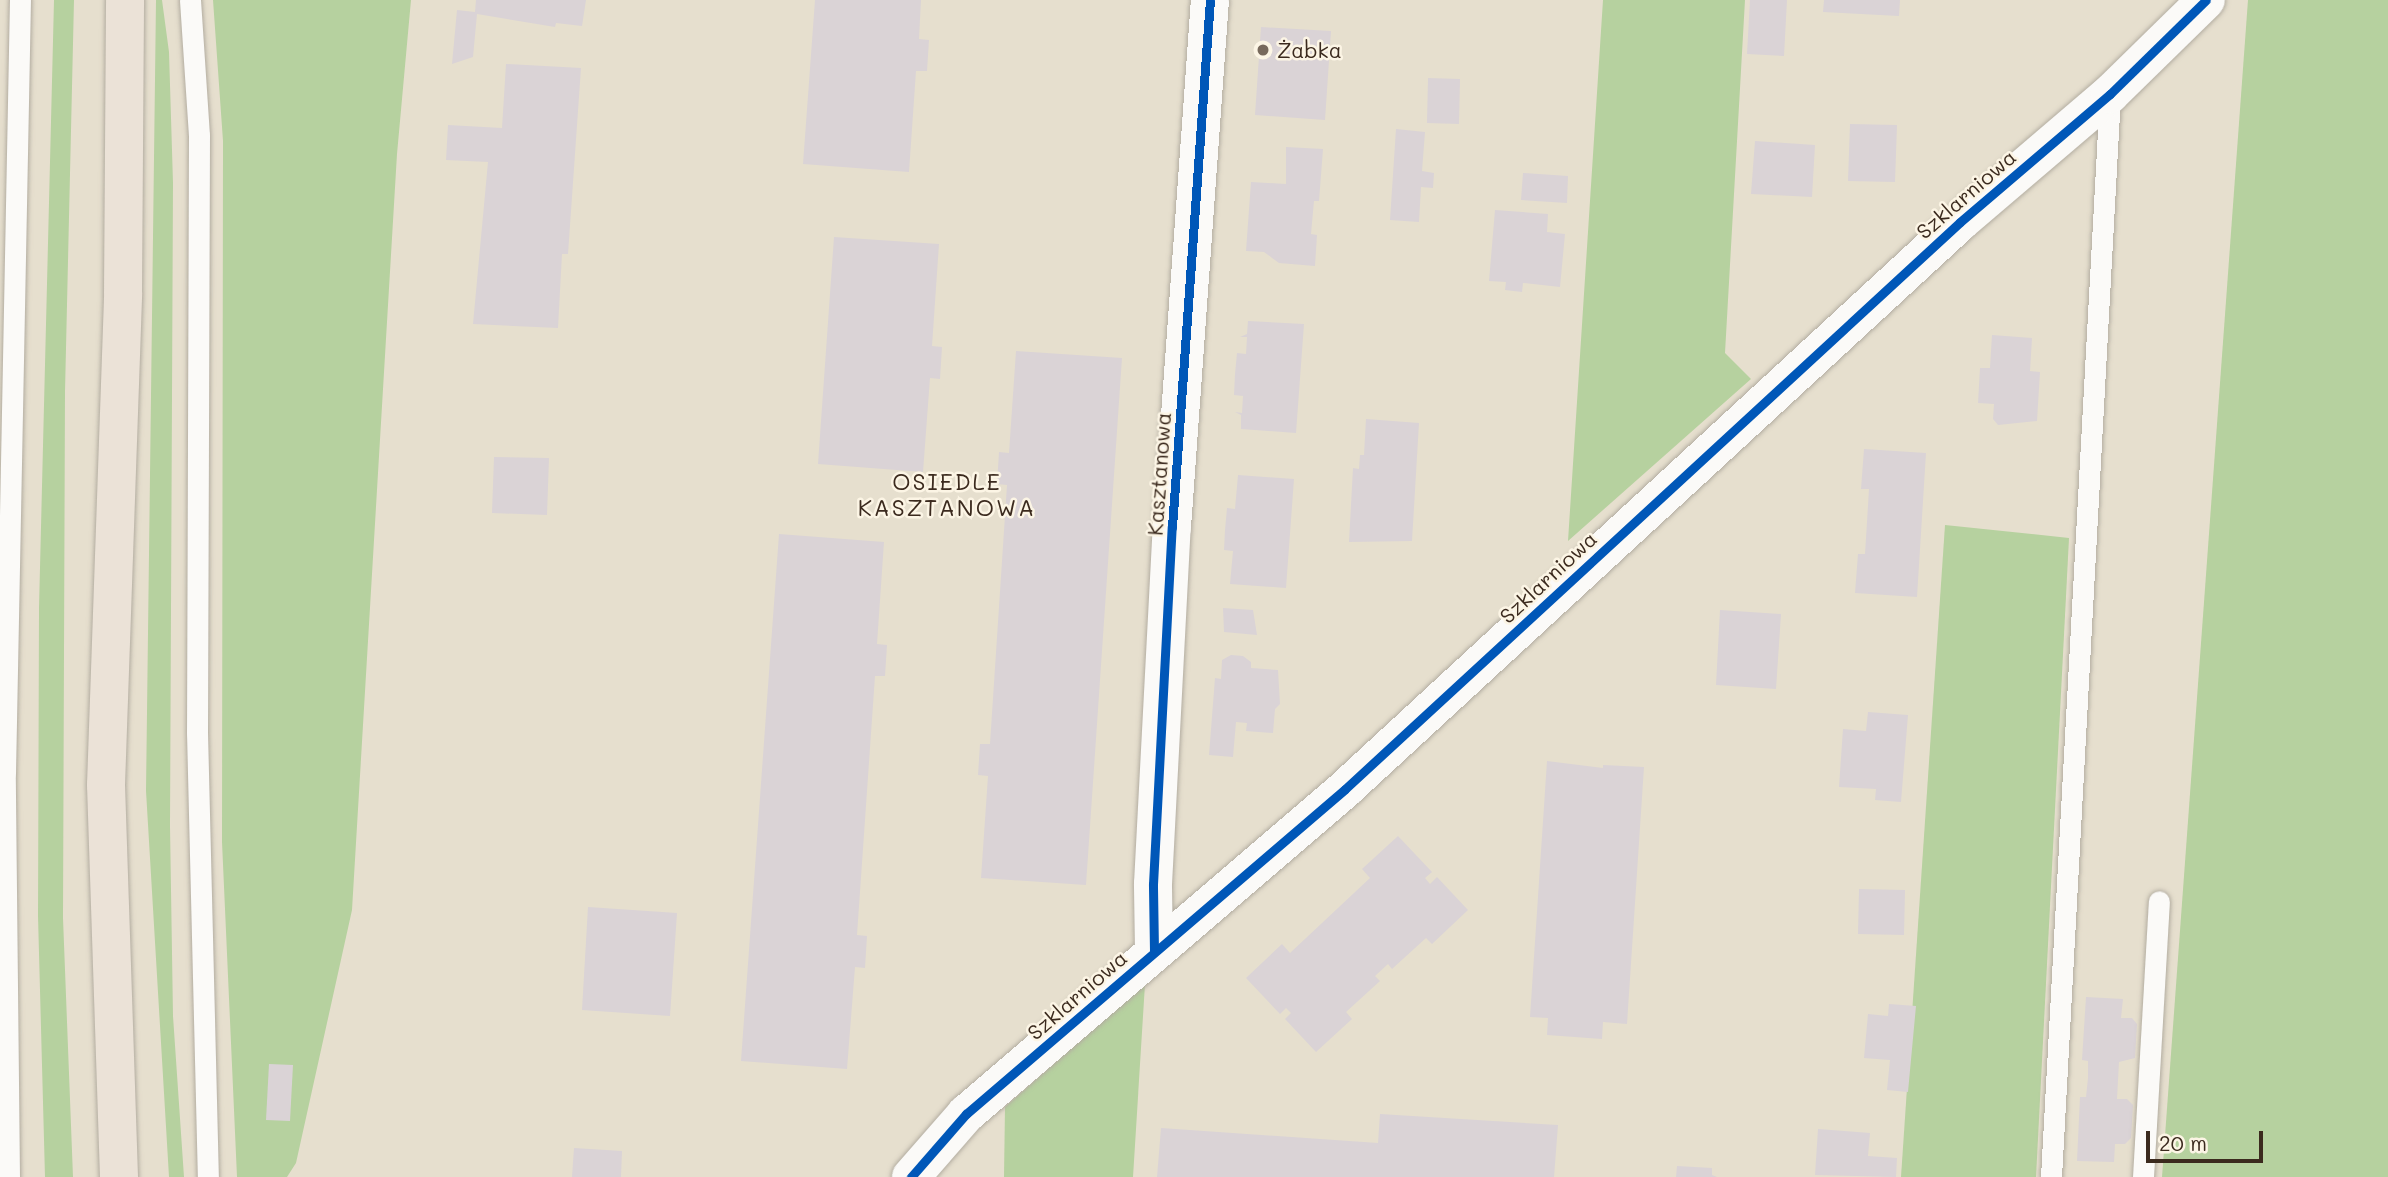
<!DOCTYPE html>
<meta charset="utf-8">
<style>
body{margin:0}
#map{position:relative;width:2388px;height:1177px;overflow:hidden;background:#e6dfce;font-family:Mali,sans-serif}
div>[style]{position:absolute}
.green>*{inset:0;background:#b6d19f}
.building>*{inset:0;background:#dad3d6}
.roads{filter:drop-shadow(0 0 2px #b3ada1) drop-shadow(0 0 2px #b3ada1)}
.service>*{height:21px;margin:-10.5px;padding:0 10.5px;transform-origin:10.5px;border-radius:10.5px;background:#fbfaf8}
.minor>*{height:38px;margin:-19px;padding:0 19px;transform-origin:19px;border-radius:19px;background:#fbfaf8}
.motorway>*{height:38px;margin:-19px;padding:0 19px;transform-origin:19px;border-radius:19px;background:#ebe2d7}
.cycleway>*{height:9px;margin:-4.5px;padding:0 4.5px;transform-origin:4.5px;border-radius:4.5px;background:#0057b8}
.dots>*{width:19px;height:19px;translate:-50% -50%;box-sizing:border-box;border:4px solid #fcf5e5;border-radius:50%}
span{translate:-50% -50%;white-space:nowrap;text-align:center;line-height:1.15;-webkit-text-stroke:5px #fcf5e5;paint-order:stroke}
.poi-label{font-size:21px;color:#3b2a1e}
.left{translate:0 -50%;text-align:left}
.street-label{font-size:21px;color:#3b2a1e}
.neighbourhood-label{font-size:23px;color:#3b2a1e;letter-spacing:2px}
.scale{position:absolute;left:2146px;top:1131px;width:117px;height:32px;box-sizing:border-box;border:4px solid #3b2a1e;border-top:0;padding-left:9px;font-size:21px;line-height:24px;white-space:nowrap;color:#3b2a1e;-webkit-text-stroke:5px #fcf5e5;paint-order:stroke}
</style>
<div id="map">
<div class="green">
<i style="clip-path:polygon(54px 0,74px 0,65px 392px,63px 918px,73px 1177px,45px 1177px,38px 916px,39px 608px)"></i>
<i style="clip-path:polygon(156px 0,162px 0,169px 52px,173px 183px,170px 826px,173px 1016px,184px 1177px,169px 1177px,146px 791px)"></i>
<i style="clip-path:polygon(213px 0,411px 0,397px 154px,352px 910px,296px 1163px,287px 1177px,237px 1177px,222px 842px,223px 141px)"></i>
<i style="clip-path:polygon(1603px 0,1745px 0,1725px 353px,1751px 379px,1568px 541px)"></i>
<i style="clip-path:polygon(2248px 0,2388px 0,2388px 1177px,2162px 1177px)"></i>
<i style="clip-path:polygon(1945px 525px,2069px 538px,2036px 1177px,1901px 1177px)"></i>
<i style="clip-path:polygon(1145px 984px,1133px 1177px,1004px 1177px,1005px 1107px)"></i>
</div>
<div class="building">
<i style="clip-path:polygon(476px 0,586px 0,582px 26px,556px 23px,555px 27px,477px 14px,473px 57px,452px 64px,457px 10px,475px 12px)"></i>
<i style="clip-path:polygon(815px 0,921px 0,919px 39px,929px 40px,927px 71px,916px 71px,909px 172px,803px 164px)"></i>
<i style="clip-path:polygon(1750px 0,1787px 0,1784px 56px,1747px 54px)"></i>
<i style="clip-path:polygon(1824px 0,1900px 0,1899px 16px,1823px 12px)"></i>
<i style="clip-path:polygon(1261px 27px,1331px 31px,1325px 120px,1255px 115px)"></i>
<i style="clip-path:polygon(506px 64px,581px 68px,568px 254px,562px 254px,558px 328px,473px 324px,488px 162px,446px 160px,448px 125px,502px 128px)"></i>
<i style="clip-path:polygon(1428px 78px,1460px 79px,1459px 124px,1427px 123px)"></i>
<i style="clip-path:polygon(1850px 124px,1897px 125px,1895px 182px,1848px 181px)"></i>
<i style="clip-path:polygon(1396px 129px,1425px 132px,1422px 171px,1434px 173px,1433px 188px,1421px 187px,1419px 222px,1390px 220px)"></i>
<i style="clip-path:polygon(1755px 141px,1815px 145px,1812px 197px,1751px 194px)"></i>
<i style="clip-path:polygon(1286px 147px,1323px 149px,1319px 201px,1314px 201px,1311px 234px,1317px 235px,1315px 266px,1279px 263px,1264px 252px,1246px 251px,1251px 182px,1286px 184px)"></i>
<i style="clip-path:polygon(1523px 173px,1568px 176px,1567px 203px,1521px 200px)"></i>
<i style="clip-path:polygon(1495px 210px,1548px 214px,1547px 232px,1565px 234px,1560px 287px,1523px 283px,1522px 292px,1505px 290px,1506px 282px,1489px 281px)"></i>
<i style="clip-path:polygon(834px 237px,939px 244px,932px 346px,942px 347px,940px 379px,930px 378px,923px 472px,818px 464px)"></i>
<i style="clip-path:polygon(1248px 321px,1304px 324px,1296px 433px,1241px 429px,1241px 415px,1235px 412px,1242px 413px,1243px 396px,1234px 395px,1235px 374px,1237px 353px,1246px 354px,1247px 337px,1240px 337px,1247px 334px)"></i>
<i style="clip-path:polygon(1992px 335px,2032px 338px,2030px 371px,2040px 372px,2037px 421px,1998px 425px,1993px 419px,1994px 404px,1978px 403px,1980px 368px,1990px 368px)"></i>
<i style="clip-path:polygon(1016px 351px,1122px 358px,1086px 885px,981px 878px,988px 776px,978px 775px,980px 744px,990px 744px,1007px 485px,997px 484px,999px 452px,1009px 453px)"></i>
<i style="clip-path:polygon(1366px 419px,1419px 423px,1412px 541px,1349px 542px,1353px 468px,1359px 469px,1360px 455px,1364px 455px)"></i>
<i style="clip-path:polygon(1864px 449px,1926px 453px,1917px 597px,1855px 593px,1858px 554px,1865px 554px,1867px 522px,1869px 489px,1861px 489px)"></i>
<i style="clip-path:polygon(494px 457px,549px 458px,547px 515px,492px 513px)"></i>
<i style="clip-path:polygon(1238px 475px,1294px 479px,1286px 588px,1230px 584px,1233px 551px,1224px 550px,1225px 530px,1227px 508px,1235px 509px)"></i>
<i style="clip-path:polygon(779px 534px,884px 542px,877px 644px,887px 645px,885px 676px,875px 676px,857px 935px,867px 936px,865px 968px,855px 967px,847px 1069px,741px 1061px)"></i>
<i style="clip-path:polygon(1223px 608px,1253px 610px,1257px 635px,1224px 632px)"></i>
<i style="clip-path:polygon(1720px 610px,1781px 614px,1776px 689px,1716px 685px)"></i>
<i style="clip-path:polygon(1231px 655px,1243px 656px,1251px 662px,1251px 668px,1278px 670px,1280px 704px,1275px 709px,1273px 733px,1246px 731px,1247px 723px,1236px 722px,1233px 757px,1209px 755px,1215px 678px,1221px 679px,1222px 660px)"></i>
<i style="clip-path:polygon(1868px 712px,1908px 715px,1901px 802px,1875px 800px,1876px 789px,1839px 787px,1843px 729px,1866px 731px)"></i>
<i style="clip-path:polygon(1547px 761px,1603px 768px,1603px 765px,1644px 767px,1627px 1024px,1603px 1022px,1602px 1039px,1547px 1035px,1548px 1018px,1530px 1017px)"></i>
<i style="clip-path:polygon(1398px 836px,1432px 872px,1425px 878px,1430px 884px,1437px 877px,1468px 910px,1432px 944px,1426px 938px,1392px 969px,1388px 964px,1375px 976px,1380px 981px,1346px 1012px,1352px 1019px,1316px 1052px,1285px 1019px,1291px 1013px,1286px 1008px,1280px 1014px,1246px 978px,1282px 944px,1290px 953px,1370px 878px,1362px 869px)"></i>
<i style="clip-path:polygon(1859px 889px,1905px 890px,1904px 935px,1858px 934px)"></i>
<i style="clip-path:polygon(588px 907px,677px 913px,670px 1016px,582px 1010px)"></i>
<i style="clip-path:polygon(2086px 997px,2123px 999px,2121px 1018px,2132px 1018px,2137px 1024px,2135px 1058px,2119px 1062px,2117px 1099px,2127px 1099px,2133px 1105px,2131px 1138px,2125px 1144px,2115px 1144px,2114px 1162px,2077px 1161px,2080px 1097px,2086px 1097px,2088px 1078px,2088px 1061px,2082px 1060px)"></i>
<i style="clip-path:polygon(1889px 1004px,1916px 1006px,1908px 1092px,1887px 1090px,1890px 1060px,1864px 1058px,1868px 1014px,1888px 1016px)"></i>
<i style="clip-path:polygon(269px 1064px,293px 1065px,290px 1121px,266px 1120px)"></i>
<i style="clip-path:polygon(1380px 1114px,1558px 1125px,1554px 1177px,1157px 1177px,1161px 1128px,1378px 1143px)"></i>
<i style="clip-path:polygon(1818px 1129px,1870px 1133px,1868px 1156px,1897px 1158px,1896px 1177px,1815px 1175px)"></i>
<i style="clip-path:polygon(574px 1148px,622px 1151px,621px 1177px,572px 1177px)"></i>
<i style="clip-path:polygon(1677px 1166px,1712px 1168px,1712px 1175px,1717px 1177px,1676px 1177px)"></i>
</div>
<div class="roads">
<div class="service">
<i style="left:190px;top:0;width:135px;rotate:86.2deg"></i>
<i style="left:199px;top:135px;width:597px;rotate:90.19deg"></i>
<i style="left:197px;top:732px;width:445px;rotate:88.6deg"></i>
<i style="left:9px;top:1177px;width:404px;rotate:-90.6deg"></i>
<i style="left:5px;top:773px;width:773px;rotate:-88.89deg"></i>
<i style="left:2051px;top:1177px;width:1085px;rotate:-86.88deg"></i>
<i style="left:2143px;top:1177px;width:276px;rotate:-86.7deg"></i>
</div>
<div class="minor">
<i style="left:1154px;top:951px;width:67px;rotate:-90.9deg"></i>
<i style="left:1153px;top:884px;width:358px;rotate:-87deg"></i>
<i style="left:1172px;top:527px;width:528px;rotate:-85.88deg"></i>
<i style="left:911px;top:1177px;width:84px;rotate:-48.9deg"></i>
<i style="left:966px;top:1114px;width:499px;rotate:-40.6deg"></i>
<i style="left:1345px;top:789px;width:836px;rotate:-42.67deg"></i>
<i style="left:1960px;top:222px;width:197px;rotate:-40.5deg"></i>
<i style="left:2110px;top:94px;width:134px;rotate:-44.4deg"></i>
</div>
<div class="motorway">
<i style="left:119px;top:1177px;width:392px;rotate:-91.9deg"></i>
<i style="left:106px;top:785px;width:492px;rotate:-88deg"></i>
<i style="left:123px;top:293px;width:293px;rotate:-89.6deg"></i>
</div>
</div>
<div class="cycleway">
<i style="left:1154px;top:951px;width:67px;rotate:-90.9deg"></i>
<i style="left:1153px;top:884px;width:358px;rotate:-87deg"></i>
<i style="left:1172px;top:527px;width:528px;rotate:-85.88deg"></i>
<i style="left:911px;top:1177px;width:84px;rotate:-48.9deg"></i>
<i style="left:966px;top:1114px;width:499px;rotate:-40.6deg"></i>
<i style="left:1345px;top:789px;width:836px;rotate:-42.67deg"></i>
<i style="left:1960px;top:222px;width:197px;rotate:-40.5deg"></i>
<i style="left:2110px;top:94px;width:134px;rotate:-44.4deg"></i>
</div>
<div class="dots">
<i style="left:1263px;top:50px;background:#77695c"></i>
</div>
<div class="poi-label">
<span class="left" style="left:1277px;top:50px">Żabka</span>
</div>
<div class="street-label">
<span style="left:1966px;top:194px;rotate:-41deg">Szklarniowa</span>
<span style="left:1159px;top:474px;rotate:-86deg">Kasztanowa</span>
<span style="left:1548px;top:577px;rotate:-43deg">Szklarniowa</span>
<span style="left:1077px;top:995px;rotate:-41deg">Szklarniowa</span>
</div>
<div class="neighbourhood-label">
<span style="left:947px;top:494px">OSIEDLE<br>KASZTANOWA</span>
</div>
<div class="scale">20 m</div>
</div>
